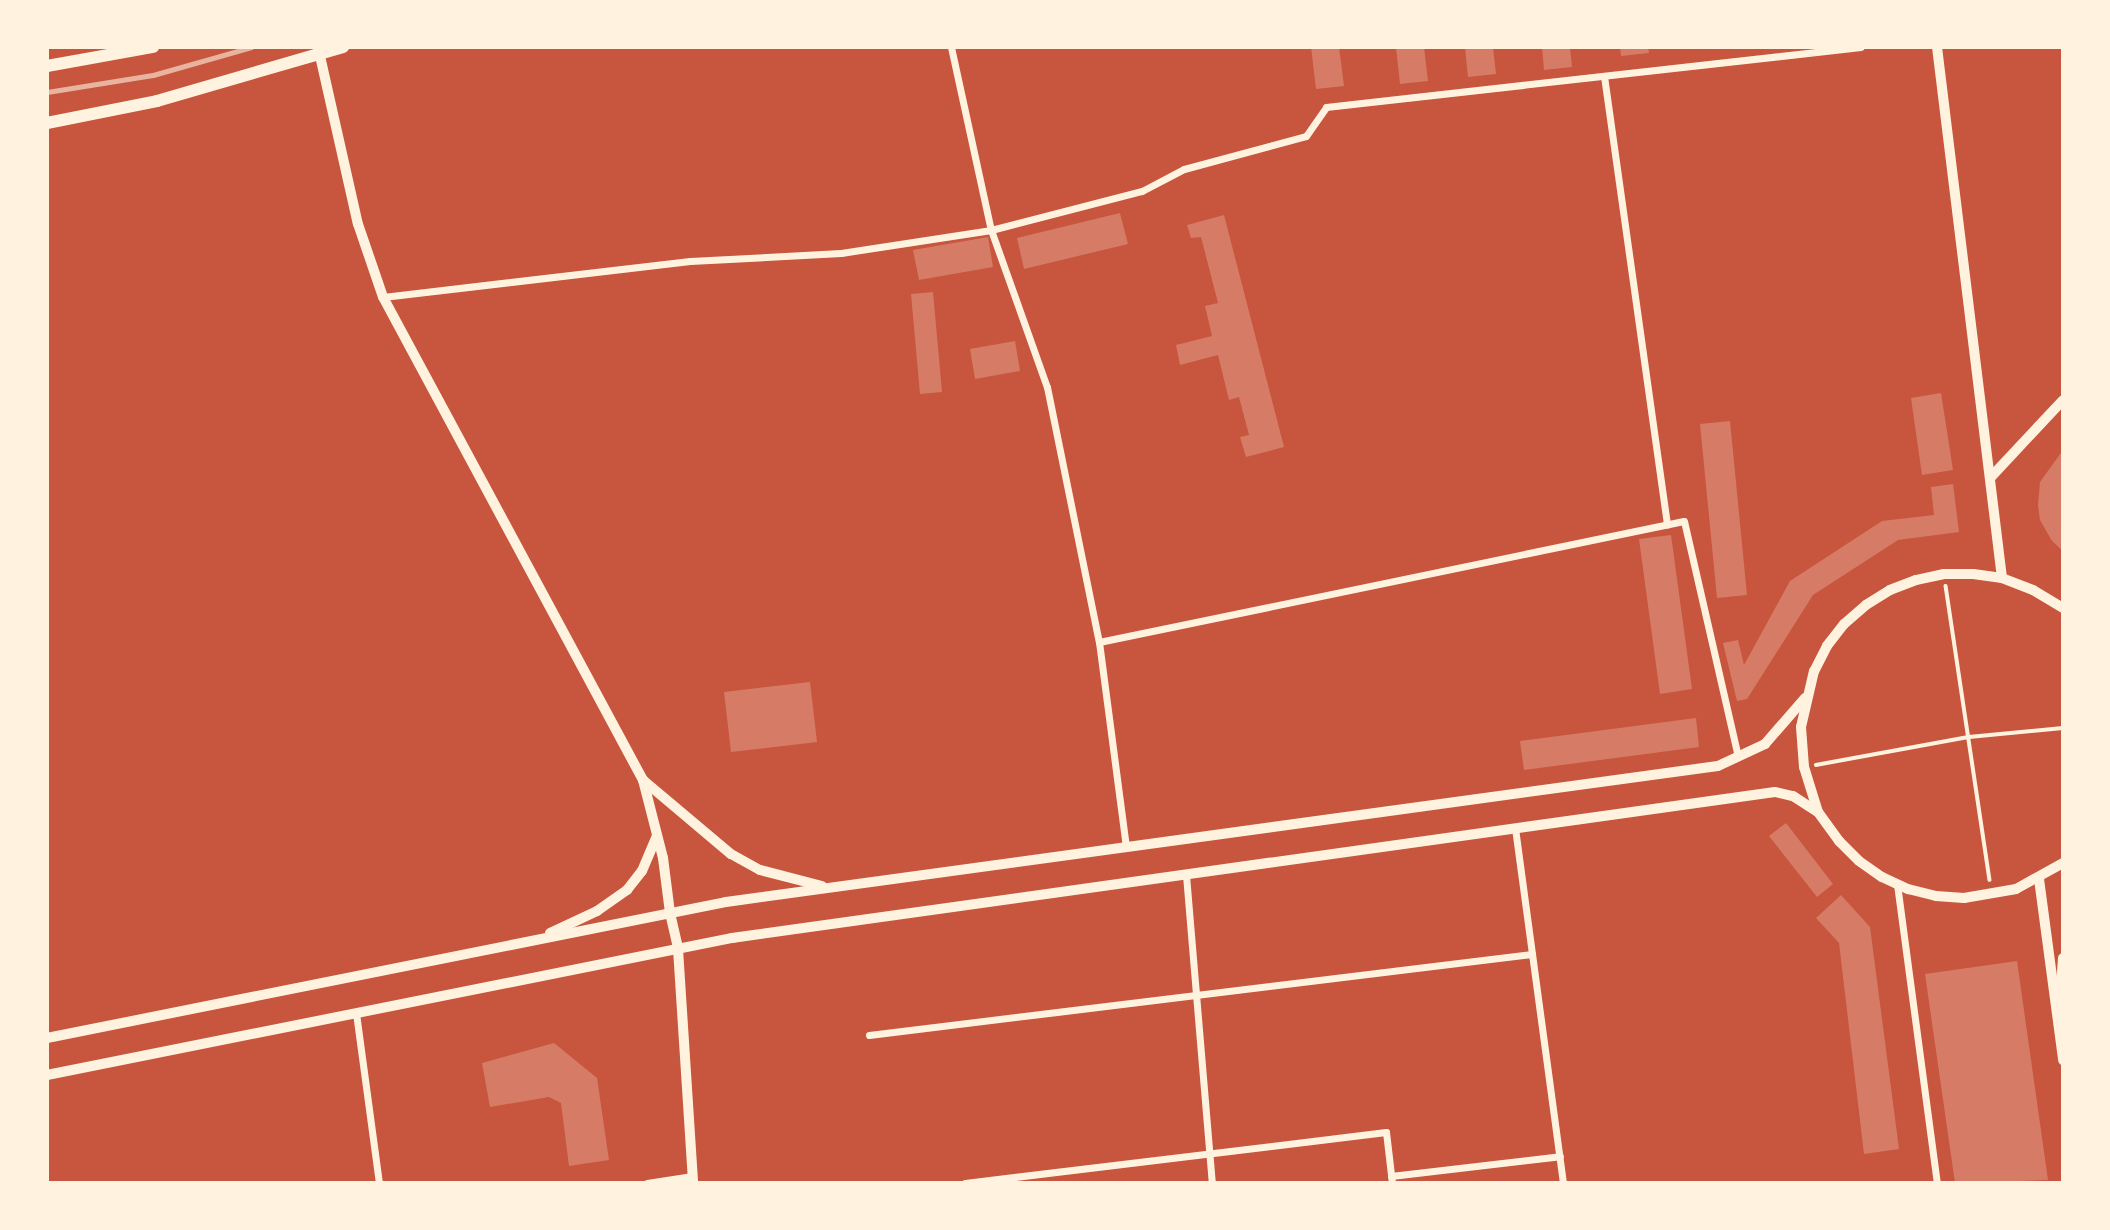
<!DOCTYPE html>
<style>
body{margin:0}
#map{position:relative;width:2110px;height:1230px;overflow:hidden;background:#c8553d;font-family:"Sofia Sans Condensed",sans-serif}
div>[style]{position:absolute}
.building>*{inset:0;background:#d67c66}
.path>*{height:3.5px;margin:-1.75px;padding:0 1.75px;transform-origin:1.75px;border-radius:1.75px;background:#fff3e0}
.minor>*{height:7px;margin:-3.5px;padding:0 3.5px;transform-origin:3.5px;border-radius:3.5px;background:#fff3e0}
.tertiary>*{height:10px;margin:-5px;padding:0 5px;transform-origin:5px;border-radius:5px;background:#fff3e0}
.secondary>*{height:10px;margin:-5px;padding:0 5px;transform-origin:5px;border-radius:5px;background:#fff3e0}
.trunk>*{height:12px;margin:-6px;padding:0 6px;transform-origin:6px;border-radius:6px;background:#fff3e0}
.rail>*{height:5px;margin:-2.5px;padding:0 2.5px;transform-origin:2.5px;border-radius:2.5px;background:#e9b49f}
span{translate:-50% -50%;white-space:nowrap;text-align:center;line-height:1.15;-webkit-text-stroke:7px #fff3e0;paint-order:stroke}
.frame{position:absolute;inset:0;border:49px solid #fff3e0;pointer-events:none}
</style>
<div id="map">
<div class="building">
<i style="clip-path:polygon(1311px 47px,1339px 47px,1344px 86px,1316px 89px)"></i>
<i style="clip-path:polygon(1396px 47px,1424px 47px,1428px 81px,1400px 84px)"></i>
<i style="clip-path:polygon(1465px 47px,1493px 47px,1496px 74px,1468px 77px)"></i>
<i style="clip-path:polygon(1542px 47px,1570px 47px,1572px 67px,1544px 70px)"></i>
<i style="clip-path:polygon(1620px 47px,1648px 47px,1649px 53px,1621px 56px)"></i>
<i style="clip-path:polygon(1120px 213px,1128px 244px,1024px 269px,1017px 238px)"></i>
<i style="clip-path:polygon(1224px 215px,1284px 447px,1246px 457px,1240px 437px,1249px 435px,1239px 397px,1229px 400px,1218px 355px,1180px 365px,1176px 345px,1212px 336px,1205px 306px,1218px 303px,1201px 237px,1191px 238px,1187px 225px)"></i>
<i style="clip-path:polygon(988px 237px,993px 267px,919px 280px,913px 250px)"></i>
<i style="clip-path:polygon(933px 292px,942px 392px,920px 394px,911px 294px)"></i>
<i style="clip-path:polygon(1015px 341px,1020px 371px,975px 379px,970px 349px)"></i>
<i style="clip-path:polygon(1941px 393px,1953px 470px,1922px 475px,1911px 398px)"></i>
<i style="clip-path:polygon(1730px 421px,1747px 595px,1717px 598px,1700px 424px)"></i>
<i style="clip-path:polygon(2063px 450px,2062px 501px,2063px 551px,2052px 541px,2040px 520px,2038px 505px,2040px 482px)"></i>
<i style="clip-path:polygon(1953px 484px,1959px 532px,1898px 540px,1813px 595px,1747px 699px,1737px 701px,1723px 643px,1738px 640px,1744px 665px,1790px 581px,1882px 521px,1934px 515px,1931px 487px)"></i>
<i style="clip-path:polygon(1671px 535px,1692px 689px,1660px 694px,1639px 539px)"></i>
<i style="clip-path:polygon(810px 682px,817px 742px,731px 752px,724px 692px)"></i>
<i style="clip-path:polygon(1696px 718px,1699px 747px,1524px 770px,1520px 741px)"></i>
<i style="clip-path:polygon(1786px 823px,1833px 884px,1817px 897px,1769px 836px)"></i>
<i style="clip-path:polygon(1841px 895px,1870px 927px,1899px 1149px,1864px 1154px,1839px 943px,1816px 918px)"></i>
<i style="clip-path:polygon(2017px 961px,2048px 1180px,1955px 1183px,1925px 974px)"></i>
<i style="clip-path:polygon(554px 1043px,597px 1078px,609px 1160px,569px 1166px,561px 1103px,549px 1097px,490px 1107px,482px 1063px)"></i>
</div>
<div class="path">
<i style="left:1946px;top:586px;width:297px;rotate:81.5deg"></i>
<i style="left:1816px;top:765px;width:156px;rotate:-10.4deg"></i>
<i style="left:1969px;top:737px;width:94px;rotate:-5.5deg"></i>
</div>
<div class="minor">
<i style="left:951px;top:47px;width:187px;rotate:77.7deg"></i>
<i style="left:991px;top:230px;width:167px;rotate:70.4deg"></i>
<i style="left:1047px;top:387px;width:260px;rotate:78.5deg"></i>
<i style="left:1604px;top:76px;width:453px;rotate:82deg"></i>
<i style="left:383px;top:297px;width:309px;rotate:-6.7deg"></i>
<i style="left:690px;top:261px;width:151px;rotate:-3deg"></i>
<i style="left:841px;top:253px;width:152px;rotate:-8.7deg"></i>
<i style="left:991px;top:230px;width:156px;rotate:-14.5deg"></i>
<i style="left:1142px;top:191px;width:47px;rotate:-27.6deg"></i>
<i style="left:1184px;top:169px;width:126px;rotate:-15.1deg"></i>
<i style="left:1306px;top:136px;width:35px;rotate:-55deg"></i>
<i style="left:1326px;top:107px;width:538px;rotate:-6.4deg"></i>
<i style="left:1515px;top:828px;width:358px;rotate:82.3deg"></i>
<i style="left:1126px;top:847px;width:207px;rotate:-97.5deg"></i>
<i style="left:1099px;top:642px;width:597px;rotate:-11.69deg"></i>
<i style="left:1684px;top:521px;width:242px;rotate:77.1deg"></i>
<i style="left:1186px;top:875px;width:309px;rotate:85.2deg"></i>
<i style="left:1897px;top:884px;width:302px;rotate:82.4deg"></i>
<i style="left:356px;top:1013px;width:172px;rotate:82.3deg"></i>
<i style="left:869px;top:1035px;width:668px;rotate:-6.97deg"></i>
<i style="left:1391px;top:1176px;width:170px;rotate:-6.7deg"></i>
<i style="left:647px;top:1183px;width:46px;rotate:-8.8deg"></i>
<i style="left:965px;top:1183px;width:424px;rotate:-6.9deg"></i>
<i style="left:1386px;top:1132px;width:51px;rotate:83.3deg"></i>
</div>
<div class="tertiary">
<i style="left:318px;top:47px;width:181px;rotate:77.3deg"></i>
<i style="left:358px;top:224px;width:77px;rotate:71.1deg"></i>
<i style="left:383px;top:297px;width:549px;rotate:61.71deg"></i>
<i style="left:643px;top:780px;width:81px;rotate:75.6deg"></i>
<i style="left:663px;top:858px;width:55px;rotate:82.7deg"></i>
<i style="left:1991px;top:477px;width:105px;rotate:-46.9deg"></i>
</div>
<div class="secondary">
<i style="left:1937px;top:47px;width:535px;rotate:83.02deg"></i>
<i style="left:2063px;top:608px;width:35px;rotate:-149deg"></i>
<i style="left:2033px;top:590px;width:33px;rotate:-159deg"></i>
<i style="left:2002px;top:578px;width:29px;rotate:-172deg"></i>
<i style="left:1973px;top:574px;width:29px;rotate:180deg"></i>
<i style="left:1944px;top:574px;width:29px;rotate:168deg"></i>
<i style="left:1916px;top:580px;width:28px;rotate:159deg"></i>
<i style="left:1890px;top:590px;width:28px;rotate:148deg"></i>
<i style="left:1866px;top:605px;width:29px;rotate:139deg"></i>
<i style="left:1844px;top:624px;width:28px;rotate:128deg"></i>
<i style="left:1827px;top:646px;width:28px;rotate:117deg"></i>
<i style="left:1814px;top:671px;width:57px;rotate:103.1deg"></i>
<i style="left:1801px;top:727px;width:40px;rotate:85.7deg"></i>
<i style="left:1804px;top:767px;width:47px;rotate:72.7deg"></i>
<i style="left:1818px;top:812px;width:36px;rotate:54deg"></i>
<i style="left:1839px;top:841px;width:28px;rotate:45deg"></i>
<i style="left:1859px;top:861px;width:28px;rotate:35deg"></i>
<i style="left:1882px;top:877px;width:29px;rotate:25deg"></i>
<i style="left:1908px;top:889px;width:29px;rotate:14deg"></i>
<i style="left:1936px;top:896px;width:28px;rotate:4deg"></i>
<i style="left:1964px;top:898px;width:53px;rotate:-9.8deg"></i>
<i style="left:2016px;top:889px;width:54px;rotate:-29deg"></i>
<i style="left:643px;top:780px;width:115px;rotate:40.1deg"></i>
<i style="left:731px;top:854px;width:33px;rotate:29deg"></i>
<i style="left:760px;top:870px;width:64px;rotate:14.5deg"></i>
<i style="left:2039px;top:879px;width:183px;rotate:82.4deg"></i>
<i style="left:670px;top:913px;width:37px;rotate:77deg"></i>
<i style="left:678px;top:949px;width:234px;rotate:86.3deg"></i>
<i style="left:550px;top:933px;width:52px;rotate:-25.1deg"></i>
<i style="left:597px;top:911px;width:37px;rotate:-35deg"></i>
<i style="left:627px;top:890px;width:24px;rotate:-52deg"></i>
<i style="left:642px;top:871px;width:38px;rotate:-67deg"></i>
<i style="left:2060px;top:1001px;width:43px;rotate:-86deg"></i>
<i style="left:47px;top:1038px;width:692px;rotate:-11.33deg"></i>
<i style="left:726px;top:902px;width:1001px;rotate:-7.81deg"></i>
<i style="left:1718px;top:766px;width:52px;rotate:-25.1deg"></i>
<i style="left:1765px;top:744px;width:61px;rotate:-49deg"></i>
<i style="left:47px;top:1075px;width:699px;rotate:-11.31deg"></i>
<i style="left:732px;top:938px;width:1053px;rotate:-7.97deg"></i>
<i style="left:1775px;top:792px;width:18px;rotate:13deg"></i>
<i style="left:1793px;top:796px;width:30px;rotate:33deg"></i>
</div>
<div class="trunk">
<i style="left:47px;top:66px;width:108px;rotate:-10.2deg"></i>
<i style="left:47px;top:123px;width:112px;rotate:-11.3deg"></i>
<i style="left:157px;top:101px;width:194px;rotate:-16.2deg"></i>
</div>
<div class="rail">
<i style="left:47px;top:92px;width:107px;rotate:-9.1deg"></i>
<i style="left:153px;top:75px;width:102px;rotate:-15.9deg"></i>
</div>
<div class="frame"></div>
</div>
